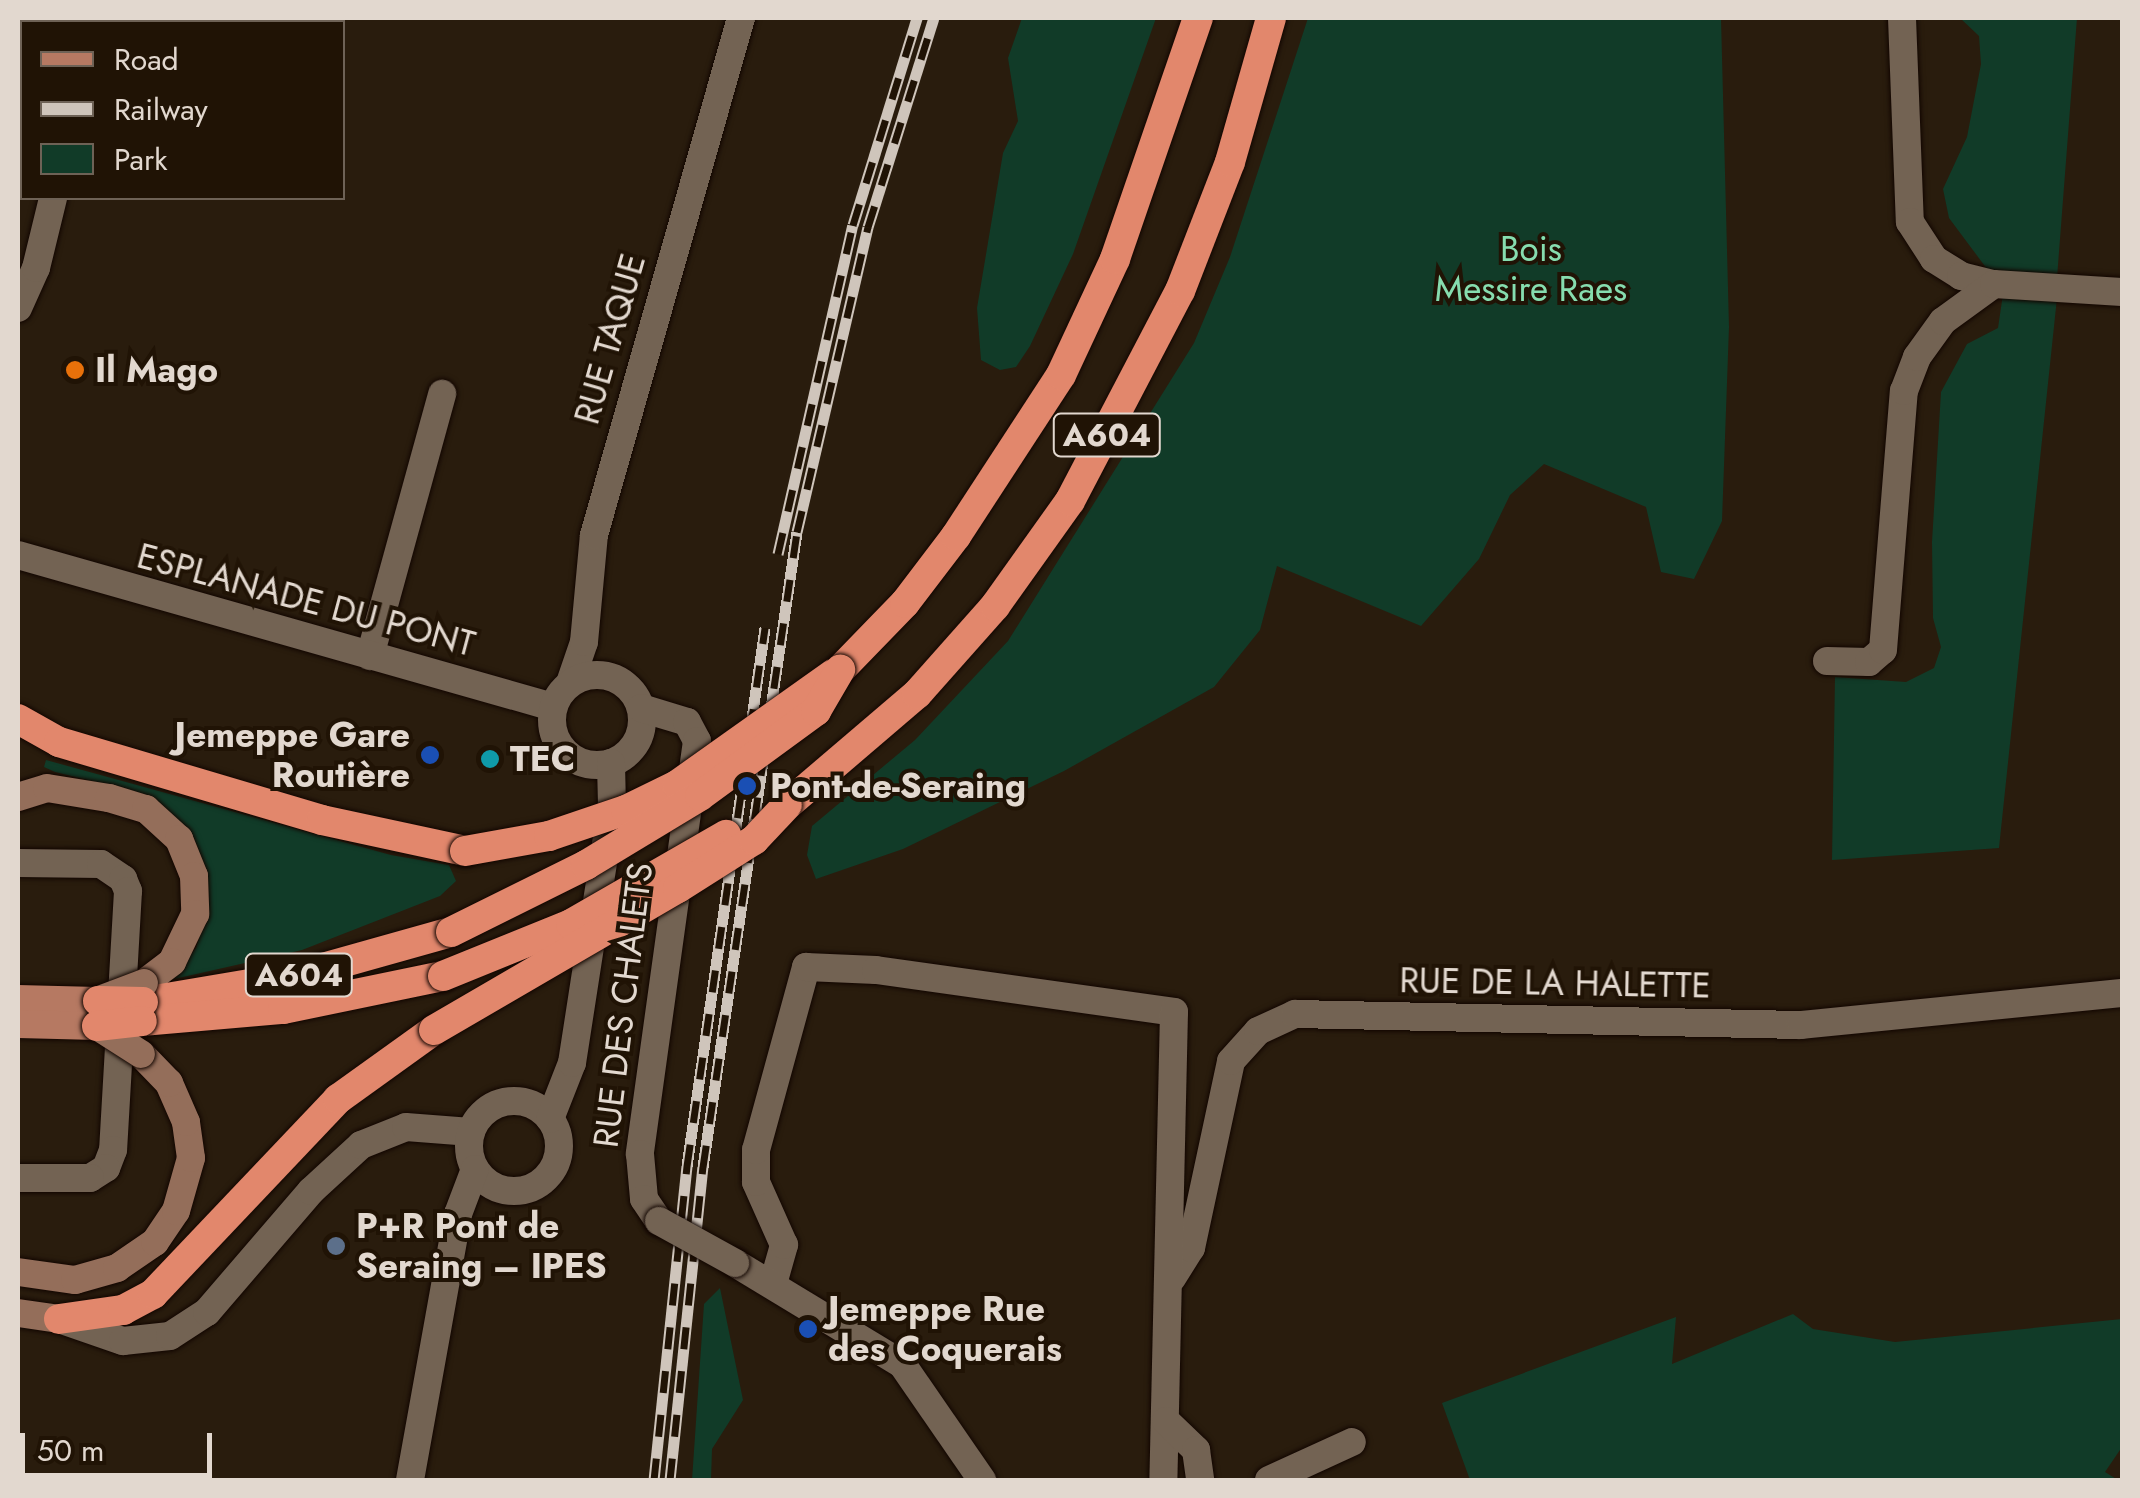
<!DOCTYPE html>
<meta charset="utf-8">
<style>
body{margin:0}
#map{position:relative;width:2140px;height:1498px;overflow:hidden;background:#291c0d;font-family:Jost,sans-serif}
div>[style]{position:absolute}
.green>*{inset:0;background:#113b28}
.roads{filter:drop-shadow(0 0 2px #120600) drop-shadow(0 0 2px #120600)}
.minor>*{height:28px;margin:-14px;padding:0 14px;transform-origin:14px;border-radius:14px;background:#736353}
.tertiary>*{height:28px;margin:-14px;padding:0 14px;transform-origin:14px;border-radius:14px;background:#736353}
.tertiary>.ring{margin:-14px;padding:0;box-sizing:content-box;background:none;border:28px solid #736353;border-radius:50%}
.secondary>*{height:28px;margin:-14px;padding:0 14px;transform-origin:14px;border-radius:14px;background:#946e5a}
.primary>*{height:28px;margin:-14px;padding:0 14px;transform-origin:14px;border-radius:14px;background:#b67962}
.motorway>*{height:30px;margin:-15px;padding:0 15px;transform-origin:15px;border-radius:15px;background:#e2876c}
.rail>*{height:11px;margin-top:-5.5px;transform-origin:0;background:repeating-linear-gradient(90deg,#201305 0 22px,#cfc5bb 0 44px);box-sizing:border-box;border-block:2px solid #cfc5bb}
.bridges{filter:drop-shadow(0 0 2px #120600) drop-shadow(0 0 2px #120600)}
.tertiary-bridge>*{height:28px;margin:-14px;padding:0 14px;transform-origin:14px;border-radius:14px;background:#736353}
.secondary-bridge>*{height:28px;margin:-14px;padding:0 14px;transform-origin:14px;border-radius:14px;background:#946e5a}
.motorway-bridge>*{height:30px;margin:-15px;padding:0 15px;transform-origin:15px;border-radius:15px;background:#e2876c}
.dots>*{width:28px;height:28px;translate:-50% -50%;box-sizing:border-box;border:5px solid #201305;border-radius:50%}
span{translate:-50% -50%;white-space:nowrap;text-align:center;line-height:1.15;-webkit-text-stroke:8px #201305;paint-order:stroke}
.shield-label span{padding:2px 8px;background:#201305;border:2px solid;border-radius:8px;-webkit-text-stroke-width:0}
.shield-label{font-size:32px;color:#e2d8cf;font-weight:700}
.park-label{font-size:35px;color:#86ddaf}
.street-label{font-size:35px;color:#e2d8cf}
.poi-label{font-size:35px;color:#e2d8cf;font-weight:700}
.left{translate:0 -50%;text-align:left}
.right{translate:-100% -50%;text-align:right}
.frame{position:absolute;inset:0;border:20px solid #e2d8cf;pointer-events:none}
.legend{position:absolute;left:20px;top:20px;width:325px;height:180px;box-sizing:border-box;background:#201305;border:2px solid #6e6256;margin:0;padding:12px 18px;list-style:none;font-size:30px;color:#e2d8cf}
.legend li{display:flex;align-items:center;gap:20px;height:50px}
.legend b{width:50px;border:2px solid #6e6256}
.scale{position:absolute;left:20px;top:1433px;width:192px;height:45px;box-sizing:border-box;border:5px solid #e2d8cf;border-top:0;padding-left:12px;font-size:30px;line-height:35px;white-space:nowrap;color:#e2d8cf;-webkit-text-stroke:8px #201305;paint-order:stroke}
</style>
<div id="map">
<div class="green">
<i style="clip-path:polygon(1022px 18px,1156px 18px,1073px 254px,1030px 346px,1016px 367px,1000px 370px,981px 360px,977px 308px,1003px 153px,1018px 121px,1008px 58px)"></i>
<i style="clip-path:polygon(1308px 18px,1721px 18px,1729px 327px,1722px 521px,1694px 579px,1661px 572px,1646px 507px,1544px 464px,1510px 495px,1479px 559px,1421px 626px,1277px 566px,1260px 630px,1214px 687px,1064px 771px,903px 849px,816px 879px,807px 855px,812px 826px,915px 740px,1008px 641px,1194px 343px,1230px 257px)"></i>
<i style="clip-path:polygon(1960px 18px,2077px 18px,2057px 278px,1990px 273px,1949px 218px,1943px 189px,1967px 137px,1981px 64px,1979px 36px)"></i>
<i style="clip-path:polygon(2003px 294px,2057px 298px,1999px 848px,1832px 860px,1835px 677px,1906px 682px,1934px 668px,1941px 647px,1933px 618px,1932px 542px,1941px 392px,1967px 344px,1998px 328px)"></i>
<i style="clip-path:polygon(46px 760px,391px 855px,449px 865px,456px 881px,440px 896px,302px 950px,170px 980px,196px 948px,205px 919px,187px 831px,165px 807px,121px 788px,55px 772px,44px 767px)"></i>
<i style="clip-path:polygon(720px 1288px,743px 1400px,712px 1449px,711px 1480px,692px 1480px,704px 1304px)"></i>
<i style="clip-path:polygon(1793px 1314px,1813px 1329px,1895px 1342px,2122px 1319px,2122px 1447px,2105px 1472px,2118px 1480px,1470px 1480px,1442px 1403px,1676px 1317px,1672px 1364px)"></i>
</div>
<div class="roads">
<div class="minor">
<i style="left:1902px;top:18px;width:204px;rotate:87.8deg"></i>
<i style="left:1910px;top:222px;width:44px;rotate:57deg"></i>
<i style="left:1934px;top:259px;width:32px;rotate:32deg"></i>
<i style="left:1961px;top:276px;width:34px;rotate:14deg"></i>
<i style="left:370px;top:656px;width:272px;rotate:-74.6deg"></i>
<i style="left:1827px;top:661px;width:42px;rotate:1.4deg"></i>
<i style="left:1869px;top:662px;width:18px;rotate:-41deg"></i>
<i style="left:1883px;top:650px;width:260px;rotate:-85.4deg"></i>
<i style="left:1904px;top:391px;width:36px;rotate:-69deg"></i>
<i style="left:1917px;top:357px;width:44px;rotate:-54.2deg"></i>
<i style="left:1943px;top:321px;width:63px;rotate:-36deg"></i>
<i style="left:1994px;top:284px;width:128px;rotate:3.6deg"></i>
<i style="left:570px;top:683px;width:43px;rotate:-71.1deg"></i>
<i style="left:584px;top:642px;width:107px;rotate:-84.7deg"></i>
<i style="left:594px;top:535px;width:537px;rotate:-74.13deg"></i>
<i style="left:18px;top:863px;width:83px;rotate:0.7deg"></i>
<i style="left:101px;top:864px;width:27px;rotate:34deg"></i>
<i style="left:123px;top:879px;width:13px;rotate:67deg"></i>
<i style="left:128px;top:891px;width:259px;rotate:93.3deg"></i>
<i style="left:113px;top:1150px;width:19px;rotate:111deg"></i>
<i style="left:106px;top:1168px;width:19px;rotate:148deg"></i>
<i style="left:90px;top:1178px;width:72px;rotate:180deg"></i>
<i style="left:1172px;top:1278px;width:36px;rotate:-58deg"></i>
<i style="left:1191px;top:1248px;width:191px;rotate:-77.9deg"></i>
<i style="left:1231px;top:1061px;width:40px;rotate:-48deg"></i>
<i style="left:1258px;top:1031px;width:41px;rotate:-24.7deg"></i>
<i style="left:1295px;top:1014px;width:506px;rotate:1.25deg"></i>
<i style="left:1801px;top:1025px;width:323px;rotate:-5.7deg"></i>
<i style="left:773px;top:1284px;width:41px;rotate:-74.2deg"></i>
<i style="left:784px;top:1245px;width:69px;rotate:-114deg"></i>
<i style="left:756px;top:1182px;width:32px;rotate:-90deg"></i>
<i style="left:756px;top:1150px;width:190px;rotate:-74.7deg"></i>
<i style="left:806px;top:967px;width:70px;rotate:2.5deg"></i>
<i style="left:876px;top:970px;width:301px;rotate:8deg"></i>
<i style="left:1174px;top:1012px;width:468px;rotate:91.3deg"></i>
<i style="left:59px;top:1319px;width:68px;rotate:19deg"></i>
<i style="left:123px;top:1341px;width:47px;rotate:-6.1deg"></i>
<i style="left:170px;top:1336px;width:44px;rotate:-33deg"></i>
<i style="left:207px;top:1312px;width:160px;rotate:-49.3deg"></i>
<i style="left:311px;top:1191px;width:68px;rotate:-42.6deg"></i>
<i style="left:361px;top:1145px;width:48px;rotate:-21.8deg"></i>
<i style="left:406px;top:1127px;width:65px;rotate:4.4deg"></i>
<i style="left:1166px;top:1421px;width:42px;rotate:44deg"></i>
<i style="left:1196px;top:1450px;width:30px;rotate:82deg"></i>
<i style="left:1269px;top:1480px;width:91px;rotate:-24.6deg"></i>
</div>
<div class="tertiary">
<i style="left:65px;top:18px;width:4px;rotate:90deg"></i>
<i style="left:18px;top:308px;width:44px;rotate:-65.8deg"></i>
<i style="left:36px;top:268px;width:72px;rotate:-76.3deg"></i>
<i style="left:18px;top:555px;width:556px;rotate:15.86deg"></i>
<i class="ring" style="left:552px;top:675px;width:62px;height:62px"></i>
<i style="left:641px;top:708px;width:48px;rotate:16.9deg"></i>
<i style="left:687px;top:722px;width:21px;rotate:62deg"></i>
<i style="left:697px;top:741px;width:417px;rotate:97.9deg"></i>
<i style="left:640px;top:1154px;width:45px;rotate:84.9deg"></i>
<i style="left:644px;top:1199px;width:27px;rotate:56deg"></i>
<i class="ring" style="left:469px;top:1101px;width:62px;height:62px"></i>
<i style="left:550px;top:1119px;width:60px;rotate:-68.6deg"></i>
<i style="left:572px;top:1063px;width:261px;rotate:-81.2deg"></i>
<i style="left:612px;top:805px;width:42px;rotate:-91.4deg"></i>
<i style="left:735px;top:1263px;width:195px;rotate:31.2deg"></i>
<i style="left:902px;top:1364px;width:141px;rotate:55.4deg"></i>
<i style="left:410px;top:1480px;width:270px;rotate:-79.8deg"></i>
<i style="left:458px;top:1214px;width:48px;rotate:-69.3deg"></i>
</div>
<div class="secondary">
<i style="left:18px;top:797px;width:30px;rotate:-17deg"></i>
<i style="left:47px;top:788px;width:63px;rotate:9.2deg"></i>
<i style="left:109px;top:798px;width:39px;rotate:17deg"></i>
<i style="left:146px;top:809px;width:45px;rotate:42.3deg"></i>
<i style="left:179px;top:839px;width:40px;rotate:68deg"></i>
<i style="left:194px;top:876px;width:38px;rotate:88deg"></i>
<i style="left:195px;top:914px;width:53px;rotate:115.6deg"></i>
<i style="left:172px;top:962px;width:35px;rotate:143deg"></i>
<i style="left:18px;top:1272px;width:58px;rotate:8deg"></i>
<i style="left:75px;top:1280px;width:44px;rotate:-15.9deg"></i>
<i style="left:117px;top:1268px;width:46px;rotate:-34.4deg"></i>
<i style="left:155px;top:1242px;width:37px;rotate:-56deg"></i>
<i style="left:176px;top:1211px;width:55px;rotate:-74.2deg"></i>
<i style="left:191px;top:1158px;width:36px;rotate:-98deg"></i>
<i style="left:186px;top:1122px;width:43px;rotate:-113.6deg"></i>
<i style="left:169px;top:1083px;width:40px;rotate:-134deg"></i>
<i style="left:18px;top:1313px;width:41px;rotate:8.3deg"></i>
</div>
<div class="primary">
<i style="left:18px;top:999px;width:80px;rotate:1.4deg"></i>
<i style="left:18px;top:1024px;width:79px;rotate:1.5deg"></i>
</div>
<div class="motorway">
<i style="left:840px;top:670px;width:93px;rotate:-45.9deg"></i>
<i style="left:905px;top:603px;width:84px;rotate:-52.7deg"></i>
<i style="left:956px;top:536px;width:192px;rotate:-56.9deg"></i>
<i style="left:1061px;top:375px;width:128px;rotate:-65deg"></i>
<i style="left:1115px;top:259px;width:255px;rotate:-71deg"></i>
<i style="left:18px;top:719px;width:47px;rotate:29.3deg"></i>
<i style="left:59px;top:742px;width:274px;rotate:16.5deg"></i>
<i style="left:322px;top:820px;width:146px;rotate:12.2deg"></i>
<i style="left:787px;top:805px;width:171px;rotate:-40.5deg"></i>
<i style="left:917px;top:694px;width:118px;rotate:-48.4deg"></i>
<i style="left:995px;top:606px;width:129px;rotate:-54.5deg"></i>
<i style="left:1070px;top:501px;width:237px;rotate:-62.4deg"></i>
<i style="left:1180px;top:291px;width:138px;rotate:-68.8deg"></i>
<i style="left:1230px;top:162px;width:150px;rotate:-74.1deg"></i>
<i style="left:143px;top:1002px;width:150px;rotate:-9.6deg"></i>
<i style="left:291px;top:977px;width:166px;rotate:-15.7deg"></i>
<i style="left:142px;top:1021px;width:142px;rotate:-4.9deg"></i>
<i style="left:283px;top:1009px;width:163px;rotate:-11.7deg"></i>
<i style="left:59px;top:1319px;width:65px;rotate:-8deg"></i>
<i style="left:123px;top:1310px;width:34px;rotate:-28deg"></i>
<i style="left:153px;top:1294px;width:269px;rotate:-46.5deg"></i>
<i style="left:338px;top:1099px;width:118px;rotate:-35.7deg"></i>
</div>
</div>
<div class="rail">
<i style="left:778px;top:554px;width:337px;rotate:-77.2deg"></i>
<i style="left:853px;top:225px;width:217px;rotate:-72.8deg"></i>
<i style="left:654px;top:1480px;width:316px;rotate:-84deg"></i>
<i style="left:687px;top:1166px;width:544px;rotate:-81.75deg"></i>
<i style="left:670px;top:1480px;width:315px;rotate:-84deg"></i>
<i style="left:703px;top:1167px;width:642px;rotate:-81.58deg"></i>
<i style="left:797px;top:532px;width:313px;rotate:-76.9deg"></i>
<i style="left:868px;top:227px;width:219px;rotate:-72.5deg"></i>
</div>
<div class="bridges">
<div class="tertiary-bridge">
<i style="left:659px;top:1221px;width:87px;rotate:28.9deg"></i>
</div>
<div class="secondary-bridge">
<i style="left:99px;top:1000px;width:48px;rotate:-20.7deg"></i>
<i style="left:97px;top:1026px;width:52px;rotate:32.5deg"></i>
</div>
<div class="motorway-bridge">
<i style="left:465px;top:851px;width:85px;rotate:-10.1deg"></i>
<i style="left:549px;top:836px;width:81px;rotate:-18.7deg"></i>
<i style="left:626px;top:810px;width:57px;rotate:-26.1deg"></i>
<i style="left:677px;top:785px;width:191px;rotate:-35.4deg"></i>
<i style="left:451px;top:932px;width:151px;rotate:-26.4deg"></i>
<i style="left:586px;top:865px;width:133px;rotate:-31.2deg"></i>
<i style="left:700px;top:796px;width:144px;rotate:-36.2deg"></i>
<i style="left:816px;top:711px;width:48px;rotate:-59.7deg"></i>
<i style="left:443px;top:976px;width:138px;rotate:-22.1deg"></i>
<i style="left:571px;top:924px;width:179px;rotate:-29.9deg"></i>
<i style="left:98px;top:1001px;width:45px;rotate:1.3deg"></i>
<i style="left:97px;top:1026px;width:45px;rotate:-6.3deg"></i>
<i style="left:434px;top:1030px;width:282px;rotate:-30.2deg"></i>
<i style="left:678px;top:888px;width:90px;rotate:-32.3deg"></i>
<i style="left:754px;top:840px;width:48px;rotate:-46.7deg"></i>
</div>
</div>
<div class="dots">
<i style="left:75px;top:370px;background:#e8710a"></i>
<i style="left:430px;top:755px;background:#1a4fb4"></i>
<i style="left:490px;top:759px;background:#0f9aa8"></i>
<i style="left:747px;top:786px;background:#1a4fb4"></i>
<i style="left:336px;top:1246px;background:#5c6f8a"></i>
<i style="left:808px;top:1329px;background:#1a4fb4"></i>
</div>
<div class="shield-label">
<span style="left:1107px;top:435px">A604</span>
<span style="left:299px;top:975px">A604</span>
</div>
<div class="park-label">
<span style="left:1531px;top:269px">Bois<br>Messire Raes</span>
</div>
<div class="street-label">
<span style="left:610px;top:339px;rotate:-74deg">RUE TAQUE</span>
<span style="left:306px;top:600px;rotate:15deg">ESPLANADE DU PONT</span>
<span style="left:1555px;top:983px;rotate:1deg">RUE DE LA HALETTE</span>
<span style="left:623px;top:1005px;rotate:-83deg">RUE DES CHALETS</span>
</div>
<div class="poi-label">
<span class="left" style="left:95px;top:370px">Il Mago</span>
<span class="right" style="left:410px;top:755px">Jemeppe Gare<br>Routière</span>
<span class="left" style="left:510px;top:759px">TEC</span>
<span class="left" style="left:770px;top:786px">Pont-de-Seraing</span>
<span class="left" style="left:356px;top:1246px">P+R Pont de<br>Seraing – IPES</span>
<span class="left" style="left:828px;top:1329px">Jemeppe Rue<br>des Coquerais</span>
</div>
<div class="frame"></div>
<ul class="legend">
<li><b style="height:12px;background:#b67962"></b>Road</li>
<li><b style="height:12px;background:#cfc5bb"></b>Railway</li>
<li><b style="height:28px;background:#113b28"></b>Park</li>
</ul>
<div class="scale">50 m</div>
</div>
